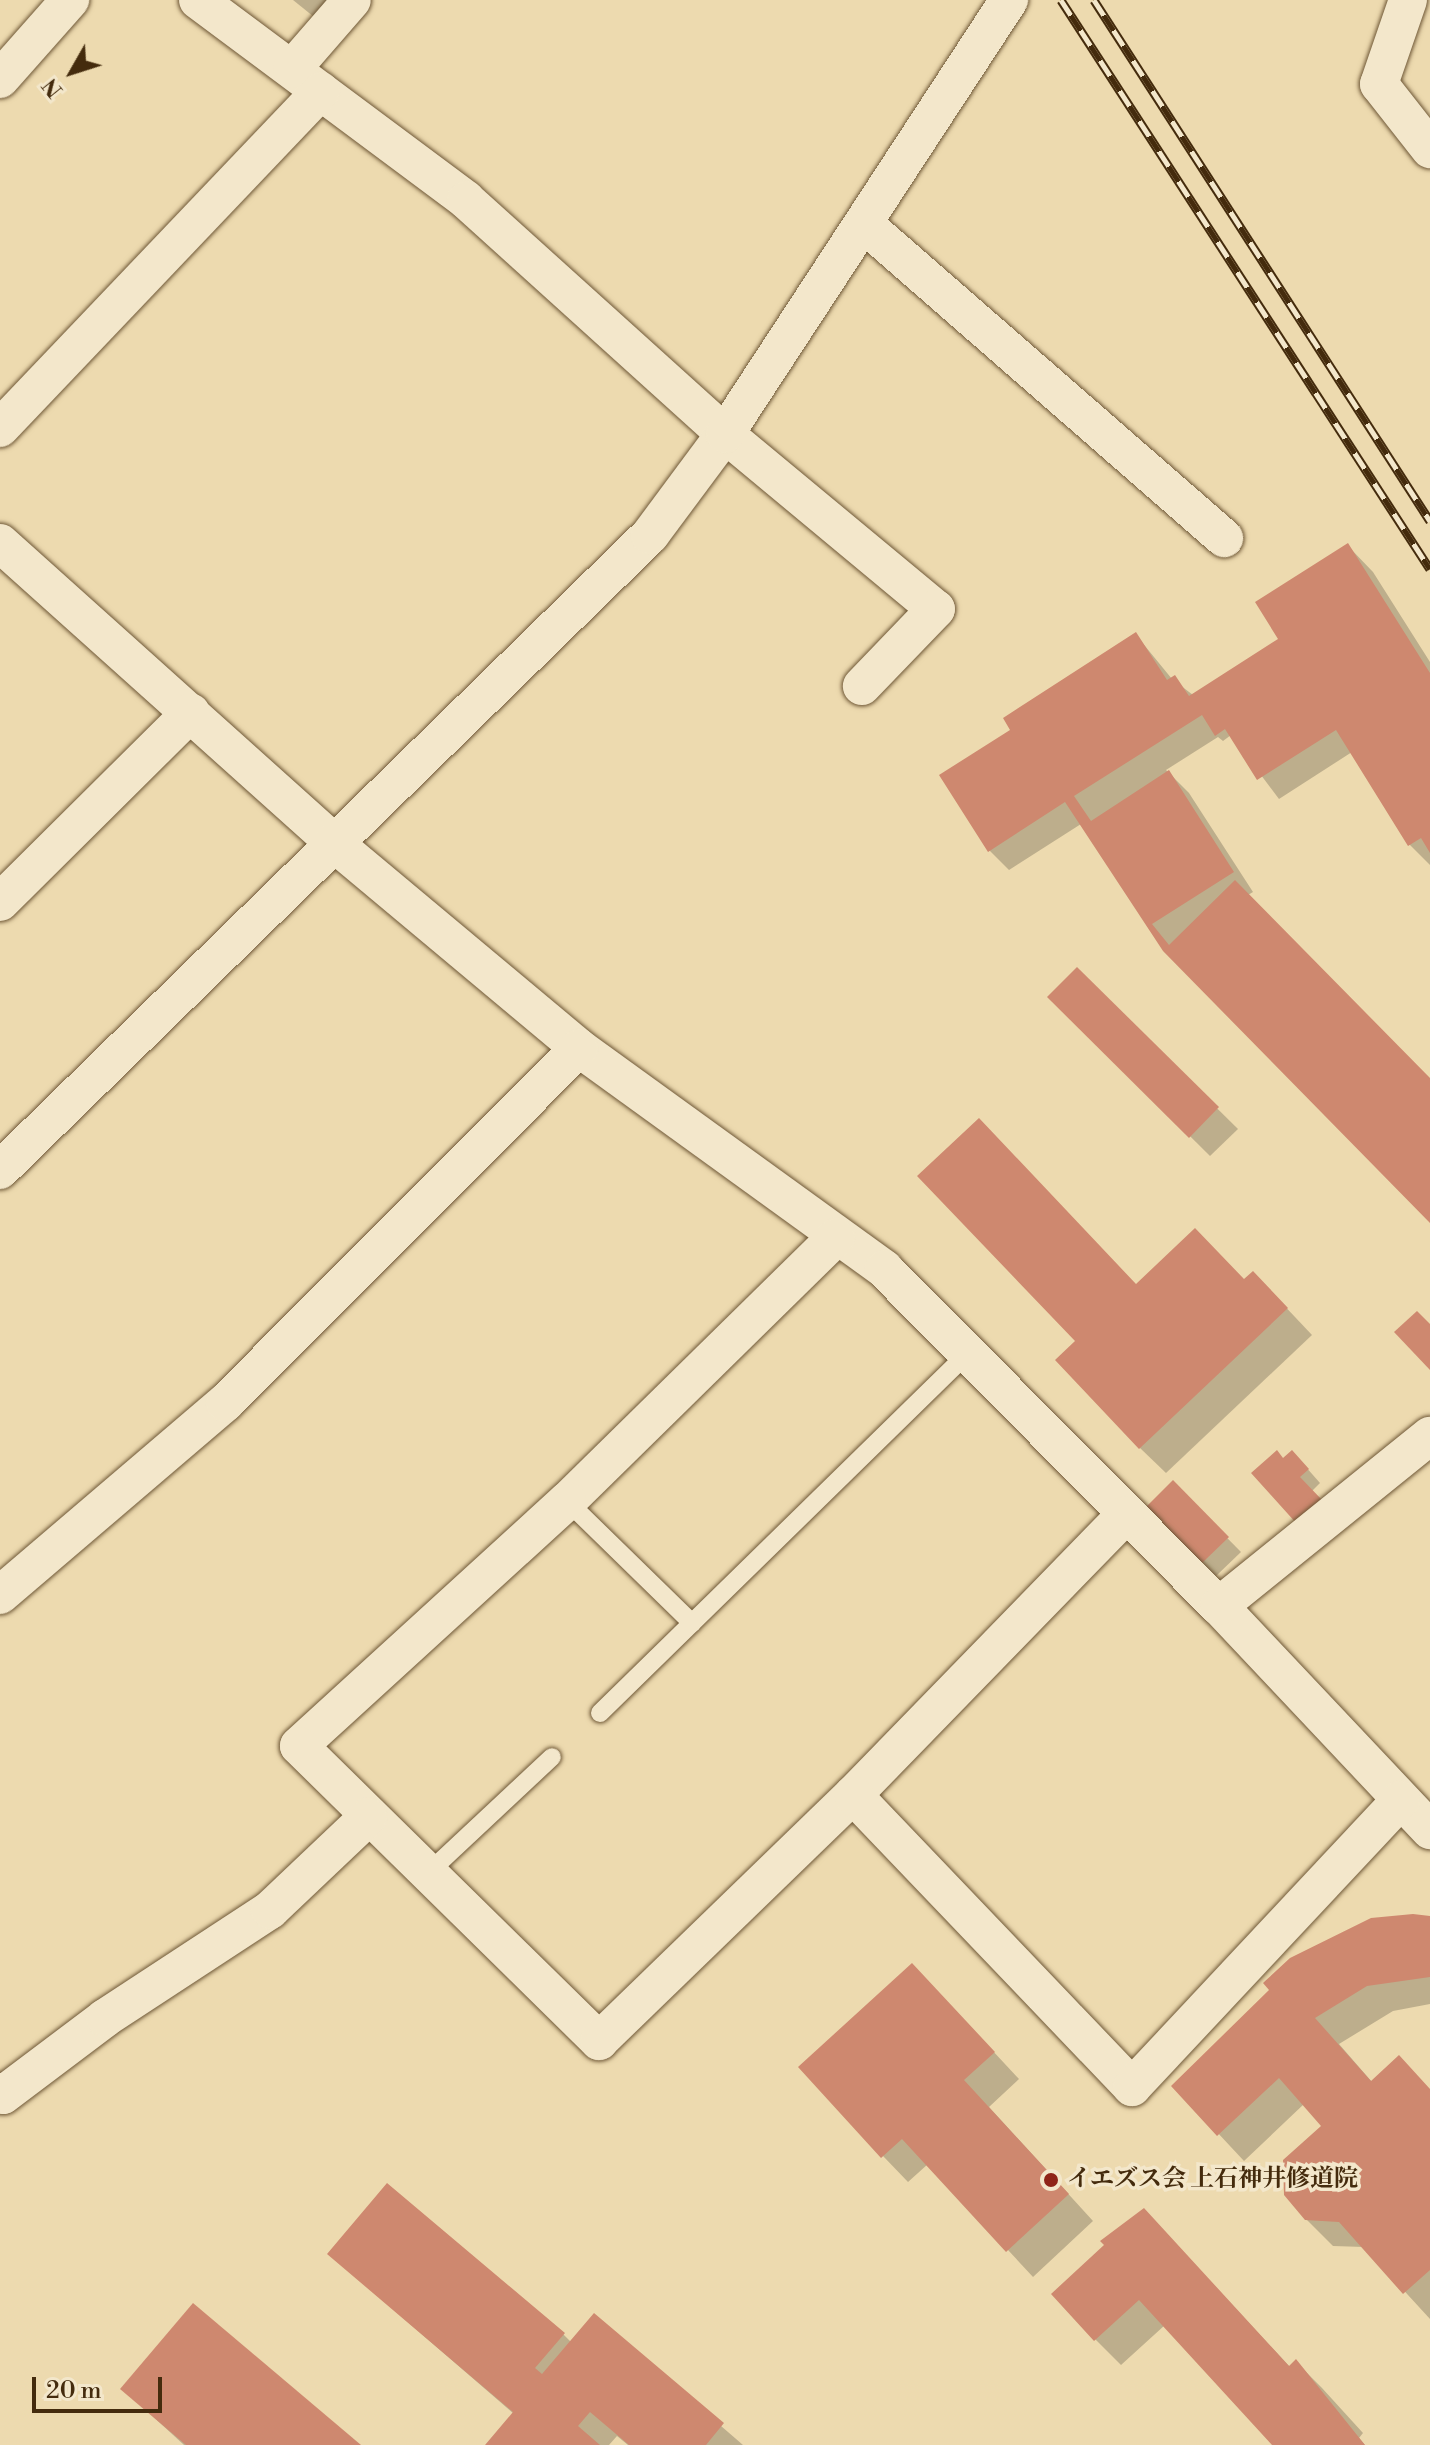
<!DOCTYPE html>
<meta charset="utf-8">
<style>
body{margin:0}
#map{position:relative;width:1430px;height:2445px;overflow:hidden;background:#eddaaf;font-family:"Libre Bodoni","Noto Serif JP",serif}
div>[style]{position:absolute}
.shadow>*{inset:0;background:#0003}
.building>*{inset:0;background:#ce886f}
.roads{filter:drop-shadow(0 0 2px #6e5736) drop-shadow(0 0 2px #6e5736)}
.service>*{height:18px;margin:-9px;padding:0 9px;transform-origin:9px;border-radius:9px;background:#f3e7cb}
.minor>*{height:38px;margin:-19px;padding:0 19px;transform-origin:19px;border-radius:19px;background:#f3e7cb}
.rail>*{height:9px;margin-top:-4.5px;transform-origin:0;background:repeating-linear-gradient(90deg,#f3e7cb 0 18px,#442b0d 0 36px);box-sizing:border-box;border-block:2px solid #442b0d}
.dots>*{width:22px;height:22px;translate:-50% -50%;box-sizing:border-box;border:4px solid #f3e7cb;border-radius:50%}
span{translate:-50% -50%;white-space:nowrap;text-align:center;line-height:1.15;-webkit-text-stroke:7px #f3e7cb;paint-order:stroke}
.poi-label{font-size:24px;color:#442b0d;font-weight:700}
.left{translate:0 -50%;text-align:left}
.north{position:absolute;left:32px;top:32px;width:80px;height:80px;-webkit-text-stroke:6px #f3e7cb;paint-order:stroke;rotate:231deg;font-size:22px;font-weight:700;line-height:32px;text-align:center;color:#442b0d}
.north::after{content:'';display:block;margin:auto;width:28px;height:36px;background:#442b0d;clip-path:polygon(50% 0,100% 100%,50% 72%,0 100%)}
.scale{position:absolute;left:32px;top:2377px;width:130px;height:36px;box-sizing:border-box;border:4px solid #442b0d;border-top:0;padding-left:10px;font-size:24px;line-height:28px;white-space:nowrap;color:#442b0d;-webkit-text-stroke:6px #f3e7cb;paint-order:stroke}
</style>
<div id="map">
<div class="shadow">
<i style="clip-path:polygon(293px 0,346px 0,324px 25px)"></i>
<i style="clip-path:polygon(1348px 546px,1373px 572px,1430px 662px,1430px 865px,1410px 845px,1352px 752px,1279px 799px,1231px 735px,1223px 741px,1218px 737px,1166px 770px,1189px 793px,1253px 892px,1248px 895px,1430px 1081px,1430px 1220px,1165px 949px,1081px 824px,1009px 870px,989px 850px,1013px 730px,1136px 635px,1172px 679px,1193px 695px,1281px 640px)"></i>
<i style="clip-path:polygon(1077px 970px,1238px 1129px,1210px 1156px,1050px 997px)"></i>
<i style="clip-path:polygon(1245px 1281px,1278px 1299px,1312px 1335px,1166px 1473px,1140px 1448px,1137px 1286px)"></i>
<i style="clip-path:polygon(1284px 1460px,1305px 1466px,1320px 1483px,1312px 1491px)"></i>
<i style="clip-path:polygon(1173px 1483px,1241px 1552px,1216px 1576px,1149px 1507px)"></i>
<i style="clip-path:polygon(1430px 1920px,1430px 2004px,1393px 2011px,1339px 2044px,1372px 2082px,1430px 2089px,1430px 2319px,1364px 2247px,1333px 2246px,1306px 2219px,1324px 2126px,1304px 2104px,1244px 2161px,1174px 2086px)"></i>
<i style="clip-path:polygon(937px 1991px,1019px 2079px,989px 2107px,1093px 2221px,1033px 2277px,928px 2164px,908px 2182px,883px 2156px)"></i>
<i style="clip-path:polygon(1144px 2210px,1290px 2367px,1296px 2362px,1322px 2388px,1363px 2433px,1359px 2438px,1365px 2445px,1275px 2445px,1165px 2325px,1121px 2365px,1096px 2340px,1054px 2294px)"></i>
<i style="clip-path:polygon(329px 2254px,563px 2334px,572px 2343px,594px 2316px,743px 2445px,628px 2445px,617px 2436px,609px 2445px,488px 2445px,514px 2414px)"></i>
<i style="clip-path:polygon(123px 2389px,358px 2445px,184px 2445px)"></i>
</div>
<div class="building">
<i style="clip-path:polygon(1348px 543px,1430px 673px,1430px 853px,1421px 838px,1408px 846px,1336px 730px,1257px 780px,1225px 729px,1215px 736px,1202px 715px,1074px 796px,1091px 821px,1169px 770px,1234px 872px,1152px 924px,1169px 945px,1235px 880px,1430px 1078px,1430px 1223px,1163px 951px,1065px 802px,988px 852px,939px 775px,1010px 730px,1003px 718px,1136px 632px,1167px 680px,1175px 675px,1189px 696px,1278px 639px,1255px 602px)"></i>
<i style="clip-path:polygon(1077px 967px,1219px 1107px,1189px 1138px,1047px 997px)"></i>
<i style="clip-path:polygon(979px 1118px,1136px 1284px,1195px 1228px,1244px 1279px,1253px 1271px,1288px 1308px,1139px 1449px,1055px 1360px,1075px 1341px,917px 1176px)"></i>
<i style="clip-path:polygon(1417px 1311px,1430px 1324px,1430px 1370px,1394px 1332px)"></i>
<i style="clip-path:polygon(1277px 1450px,1283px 1458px,1292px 1450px,1309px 1469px,1300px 1477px,1323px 1501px,1297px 1524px,1251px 1473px)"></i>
<i style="clip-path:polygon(1173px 1480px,1229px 1537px,1201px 1564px,1146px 1507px)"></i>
<i style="clip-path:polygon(1413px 1914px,1430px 1916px,1430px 1977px,1367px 1986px,1315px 2018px,1371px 2081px,1399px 2055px,1430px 2089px,1430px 2270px,1403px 2294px,1339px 2222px,1305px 2220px,1284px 2195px,1283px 2160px,1321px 2126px,1279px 2078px,1217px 2136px,1171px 2086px,1269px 1990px,1263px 1983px,1290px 1958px,1371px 1918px)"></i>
<i style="clip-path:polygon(912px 1963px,995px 2052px,964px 2080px,1069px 2194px,1006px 2252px,902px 2139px,881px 2158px,798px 2067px)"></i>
<i style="clip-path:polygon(387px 2183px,565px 2333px,535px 2368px,542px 2374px,594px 2313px,724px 2423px,706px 2445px,629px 2445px,590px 2412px,578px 2426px,600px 2445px,485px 2445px,513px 2412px,327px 2254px)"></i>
<i style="clip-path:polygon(1144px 2208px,1289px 2366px,1296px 2359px,1365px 2445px,1272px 2445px,1139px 2300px,1094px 2341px,1051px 2294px,1104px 2245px,1100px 2241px)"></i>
<i style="clip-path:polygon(193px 2303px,361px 2445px,186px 2445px,120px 2389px)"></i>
</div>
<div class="roads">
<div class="service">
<i style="left:567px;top:1501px;width:175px;rotate:44.3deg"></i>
<i style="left:600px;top:1713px;width:513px;rotate:-44.37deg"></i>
<i style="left:427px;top:1874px;width:171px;rotate:-43.1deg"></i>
</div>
<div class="minor">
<i style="left:198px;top:0;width:334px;rotate:36.7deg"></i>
<i style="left:466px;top:200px;width:349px;rotate:42.1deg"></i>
<i style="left:725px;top:434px;width:274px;rotate:39.7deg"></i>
<i style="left:936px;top:609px;width:107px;rotate:133.9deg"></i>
<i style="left:1408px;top:0;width:89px;rotate:109deg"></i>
<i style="left:1379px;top:84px;width:83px;rotate:51.9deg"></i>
<i style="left:292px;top:69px;width:91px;rotate:-49deg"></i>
<i style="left:0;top:79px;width:106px;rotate:-48.5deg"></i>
<i style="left:864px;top:224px;width:478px;rotate:41.1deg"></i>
<i style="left:0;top:428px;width:465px;rotate:-46.4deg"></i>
<i style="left:0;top:543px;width:449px;rotate:41.9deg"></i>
<i style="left:334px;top:843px;width:319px;rotate:39.9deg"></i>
<i style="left:579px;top:1048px;width:377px;rotate:35.9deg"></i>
<i style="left:884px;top:1269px;width:475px;rotate:45.2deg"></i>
<i style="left:1219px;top:1606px;width:308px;rotate:46.7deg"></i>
<i style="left:0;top:902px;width:269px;rotate:-44.8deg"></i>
<i style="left:0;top:1170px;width:909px;rotate:-44.33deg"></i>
<i style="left:650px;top:535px;width:126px;rotate:-53.4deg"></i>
<i style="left:725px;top:434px;width:519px;rotate:-56.8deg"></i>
<i style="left:836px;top:1237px;width:377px;rotate:135.5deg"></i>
<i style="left:567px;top:1501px;width:363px;rotate:137.6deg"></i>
<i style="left:299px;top:1746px;width:421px;rotate:44.5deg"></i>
<i style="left:599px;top:2041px;width:354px;rotate:-44.1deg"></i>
<i style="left:853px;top:1795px;width:390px;rotate:-45.8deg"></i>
<i style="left:0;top:1595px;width:296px;rotate:-40.5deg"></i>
<i style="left:225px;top:1403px;width:501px;rotate:-45.08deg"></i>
<i style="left:1219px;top:1606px;width:271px;rotate:-38.9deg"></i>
<i style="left:853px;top:1795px;width:404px;rotate:46.3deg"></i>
<i style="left:1132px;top:2087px;width:393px;rotate:-46.9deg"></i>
<i style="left:0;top:2092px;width:4px;rotate:45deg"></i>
<i style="left:3px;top:2095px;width:128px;rotate:-37deg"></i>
<i style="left:105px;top:2018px;width:197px;rotate:-33.2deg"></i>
<i style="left:270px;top:1910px;width:135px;rotate:-43.5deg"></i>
</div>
</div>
<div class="rail">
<i style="left:1061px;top:0;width:678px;rotate:57.04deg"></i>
<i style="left:1094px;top:0;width:620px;rotate:57.18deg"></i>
</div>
<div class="dots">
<i style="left:1051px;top:2180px;background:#8f2418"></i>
</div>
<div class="poi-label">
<span class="left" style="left:1067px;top:2180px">イエズス会 上石神井修道院</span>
</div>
<div class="north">N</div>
<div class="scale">20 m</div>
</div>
